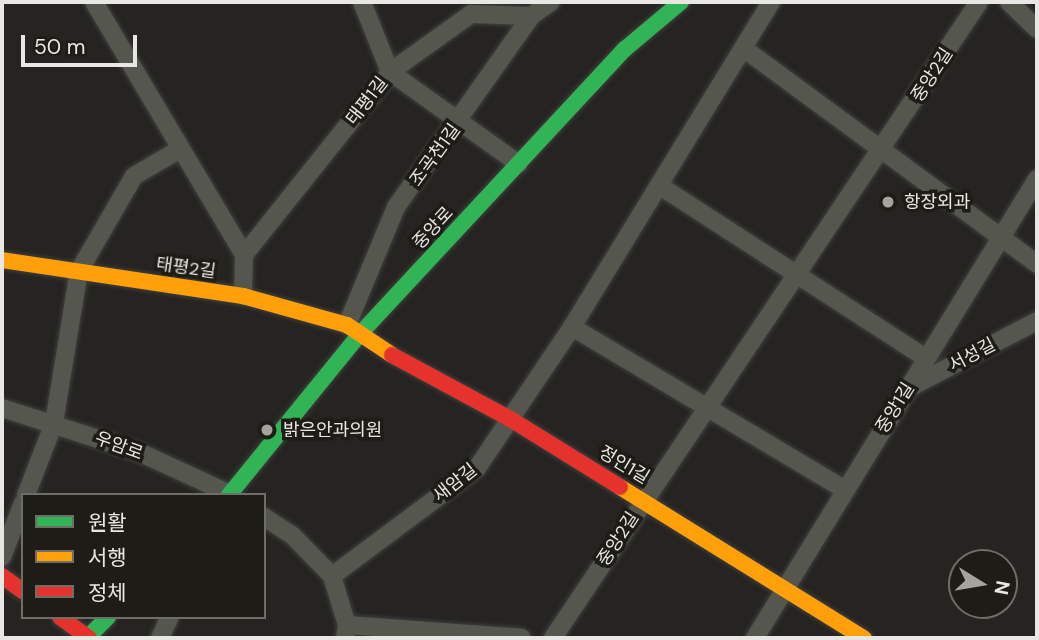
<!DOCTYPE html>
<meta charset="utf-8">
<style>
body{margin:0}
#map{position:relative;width:1039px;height:640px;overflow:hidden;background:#252421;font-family:"DM Sans","Noto Sans KR",sans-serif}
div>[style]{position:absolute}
.roads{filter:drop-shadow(0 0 2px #3f3f3d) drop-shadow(0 0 2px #3f3f3d)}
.street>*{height:18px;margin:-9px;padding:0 9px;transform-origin:9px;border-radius:9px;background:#55564d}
.fast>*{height:16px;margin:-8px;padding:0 8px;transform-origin:8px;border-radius:8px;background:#30b455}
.slow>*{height:16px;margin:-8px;padding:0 8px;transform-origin:8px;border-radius:8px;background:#ff9f0a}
.jam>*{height:16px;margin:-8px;padding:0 8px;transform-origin:8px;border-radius:8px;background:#e5322d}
.dots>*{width:19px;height:19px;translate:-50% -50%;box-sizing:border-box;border:4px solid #1d1c16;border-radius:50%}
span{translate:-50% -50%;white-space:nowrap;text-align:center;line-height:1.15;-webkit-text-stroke:7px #1d1c16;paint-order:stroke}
.street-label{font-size:18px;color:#e8e7e3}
.poi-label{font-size:18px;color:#e8e7e3}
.left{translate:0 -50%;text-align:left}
.frame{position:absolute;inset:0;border:4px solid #e8e7e3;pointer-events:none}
.legend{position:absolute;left:21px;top:493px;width:245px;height:126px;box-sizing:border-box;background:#1d1c16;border:2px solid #6e6d68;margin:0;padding:9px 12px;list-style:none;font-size:21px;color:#e8e7e3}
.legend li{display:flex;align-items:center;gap:14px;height:35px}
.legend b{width:35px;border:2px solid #6e6d68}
.north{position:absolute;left:948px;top:549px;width:70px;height:70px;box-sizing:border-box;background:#1d1c16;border:2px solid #6e6d68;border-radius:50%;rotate:101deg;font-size:19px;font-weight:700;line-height:28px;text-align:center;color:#e8e7e3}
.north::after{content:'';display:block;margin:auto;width:24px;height:32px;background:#a4a39f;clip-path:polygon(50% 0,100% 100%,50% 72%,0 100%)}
.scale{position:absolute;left:21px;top:35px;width:116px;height:32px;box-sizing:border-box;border:4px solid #e8e7e3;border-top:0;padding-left:9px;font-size:21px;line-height:24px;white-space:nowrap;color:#e8e7e3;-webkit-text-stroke:5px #1d1c16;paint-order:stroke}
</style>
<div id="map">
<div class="roads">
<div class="street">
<i style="left:94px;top:2px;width:294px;rotate:59.3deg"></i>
<i style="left:244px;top:255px;width:41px;rotate:91.4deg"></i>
<i style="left:362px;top:2px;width:75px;rotate:68.2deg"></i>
<i style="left:390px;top:72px;width:158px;rotate:35.5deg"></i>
<i style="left:1009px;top:2px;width:39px;rotate:44deg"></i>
<i style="left:743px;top:48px;width:365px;rotate:36.3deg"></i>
<i style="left:660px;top:186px;width:317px;rotate:32.9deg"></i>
<i style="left:244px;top:255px;width:234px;rotate:-51.4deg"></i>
<i style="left:390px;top:72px;width:100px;rotate:-35.6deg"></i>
<i style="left:471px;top:14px;width:60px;rotate:1.9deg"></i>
<i style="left:347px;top:325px;width:128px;rotate:-67.4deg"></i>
<i style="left:396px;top:207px;width:234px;rotate:-54.7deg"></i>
<i style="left:531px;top:16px;width:24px;rotate:-35deg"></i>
<i style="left:572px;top:327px;width:318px;rotate:30.8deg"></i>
<i style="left:907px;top:389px;width:147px;rotate:-27.6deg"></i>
<i style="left:2px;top:408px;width:146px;rotate:17.9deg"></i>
<i style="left:141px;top:453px;width:100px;rotate:24.8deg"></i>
<i style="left:26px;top:495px;width:77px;rotate:-68.7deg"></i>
<i style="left:54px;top:423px;width:154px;rotate:-80.7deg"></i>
<i style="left:79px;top:271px;width:110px;rotate:-59.9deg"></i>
<i style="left:134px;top:176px;width:53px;rotate:-30.4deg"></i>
<i style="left:264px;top:517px;width:33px;rotate:33deg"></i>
<i style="left:292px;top:535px;width:57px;rotate:45.7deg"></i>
<i style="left:332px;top:576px;width:51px;rotate:73deg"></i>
<i style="left:347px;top:625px;width:13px;rotate:99deg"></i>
<i style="left:2px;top:557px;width:58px;rotate:-68.7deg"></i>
<i style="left:332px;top:576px;width:181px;rotate:-36.7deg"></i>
<i style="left:477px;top:468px;width:170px;rotate:-56deg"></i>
<i style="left:572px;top:327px;width:381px;rotate:-58.5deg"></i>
<i style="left:347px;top:625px;width:175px;rotate:4.2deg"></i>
<i style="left:160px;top:638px;width:23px;rotate:-65deg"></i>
<i style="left:553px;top:638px;width:765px;rotate:-56.19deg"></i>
<i style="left:755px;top:638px;width:539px;rotate:-58.43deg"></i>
</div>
<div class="fast">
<i style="left:229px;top:495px;width:205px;rotate:-50.9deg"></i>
<i style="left:358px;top:336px;width:392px;rotate:-47.1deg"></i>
<i style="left:625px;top:49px;width:73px;rotate:-40deg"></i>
<i style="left:87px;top:638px;width:30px;rotate:-45deg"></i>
</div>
<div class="slow">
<i style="left:2px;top:260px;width:244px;rotate:8.5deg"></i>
<i style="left:243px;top:296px;width:108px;rotate:15.6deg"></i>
<i style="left:347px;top:325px;width:54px;rotate:33.7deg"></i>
<i style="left:620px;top:487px;width:287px;rotate:31.8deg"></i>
</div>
<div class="jam">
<i style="left:392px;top:355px;width:136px;rotate:28.4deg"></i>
<i style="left:512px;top:420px;width:127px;rotate:31.8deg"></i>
<i style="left:2px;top:576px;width:26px;rotate:36deg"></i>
<i style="left:60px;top:617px;width:36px;rotate:36deg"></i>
</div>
</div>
<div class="dots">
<i style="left:888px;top:202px;background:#a4a39f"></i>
<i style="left:267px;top:430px;background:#a4a39f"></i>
</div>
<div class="street-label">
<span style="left:932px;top:75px;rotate:-57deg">중앙2길</span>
<span style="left:367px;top:101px;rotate:-52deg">태평1길</span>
<span style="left:435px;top:155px;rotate:-54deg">조곡천1길</span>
<span style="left:433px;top:228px;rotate:-47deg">중앙로</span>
<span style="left:186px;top:268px;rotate:8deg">태평2길</span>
<span style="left:972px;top:355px;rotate:-28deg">서성길</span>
<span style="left:895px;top:408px;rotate:-58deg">중앙1길</span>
<span style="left:119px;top:446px;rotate:20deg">우암로</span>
<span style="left:624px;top:465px;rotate:31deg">정인1길</span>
<span style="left:455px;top:483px;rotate:-38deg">새암길</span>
<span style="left:618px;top:539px;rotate:-57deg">중앙2길</span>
</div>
<div class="poi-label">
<span class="left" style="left:904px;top:202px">항장외과</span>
<span class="left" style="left:283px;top:430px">밝은안과의원</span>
</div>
<div class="frame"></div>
<ul class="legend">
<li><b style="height:9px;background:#30b455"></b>원활</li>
<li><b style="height:9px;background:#ff9f0a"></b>서행</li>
<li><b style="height:9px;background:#e5322d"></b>정체</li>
</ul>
<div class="north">N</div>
<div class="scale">50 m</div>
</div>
